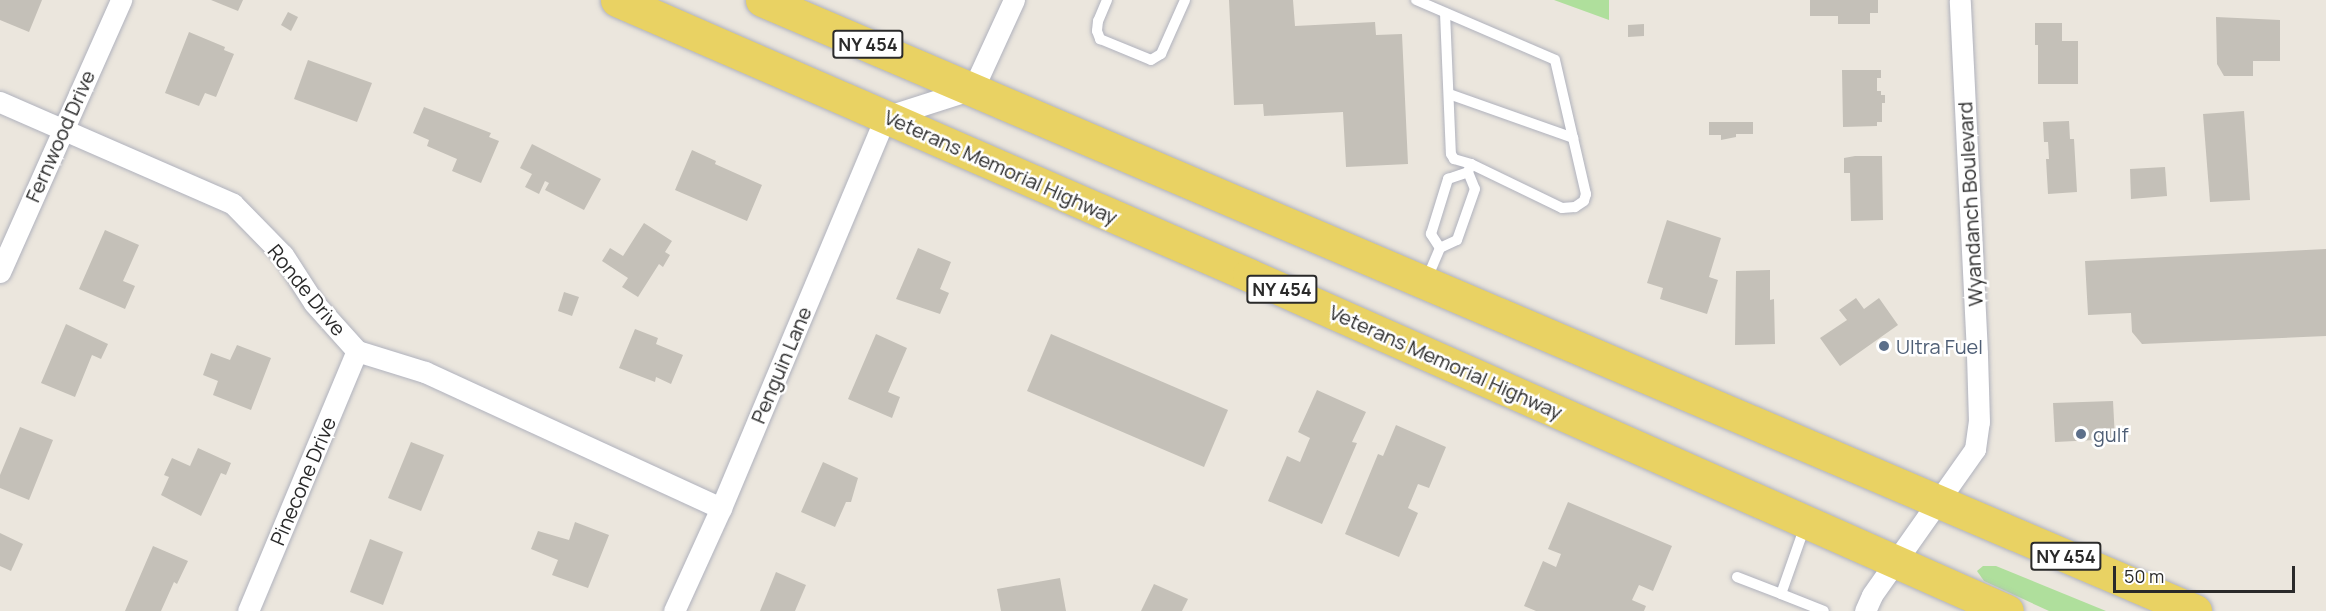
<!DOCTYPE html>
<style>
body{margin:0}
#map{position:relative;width:2326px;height:611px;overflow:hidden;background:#ebe6dd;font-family:Manrope,sans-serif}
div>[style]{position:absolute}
.green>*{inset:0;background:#afdf9c}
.building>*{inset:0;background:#c4c0b8}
.roads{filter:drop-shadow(0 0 2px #b0b2bd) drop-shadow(0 0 2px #b0b2bd)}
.service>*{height:10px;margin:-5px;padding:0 5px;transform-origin:5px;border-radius:5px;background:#fff}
.minor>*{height:21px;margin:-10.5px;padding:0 10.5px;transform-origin:10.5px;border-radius:10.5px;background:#fff}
.primary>*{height:33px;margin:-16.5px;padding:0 16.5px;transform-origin:16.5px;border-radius:16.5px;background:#e9d263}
.dots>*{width:16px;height:16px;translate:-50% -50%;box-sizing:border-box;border:3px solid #fff;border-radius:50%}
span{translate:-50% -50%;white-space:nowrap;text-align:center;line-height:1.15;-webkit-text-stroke:5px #fff;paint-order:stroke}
.shield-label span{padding:2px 4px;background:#fff;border:2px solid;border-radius:4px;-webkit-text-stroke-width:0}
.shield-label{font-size:18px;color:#2a2a2a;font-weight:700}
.street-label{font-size:20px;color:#2a2a2a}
.service-label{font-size:20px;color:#4e5e75}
.left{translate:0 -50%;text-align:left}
.scale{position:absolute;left:2113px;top:566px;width:182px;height:27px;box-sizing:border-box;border:3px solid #2a2a2a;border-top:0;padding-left:8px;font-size:18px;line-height:21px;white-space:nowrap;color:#2a2a2a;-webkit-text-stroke:4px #fff;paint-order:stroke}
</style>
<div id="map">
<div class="green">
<i style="clip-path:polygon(1554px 0,1609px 0,1609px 20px)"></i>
<i style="clip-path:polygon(1983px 566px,1996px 566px,2106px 611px,2049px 611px,1984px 581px,1977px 571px)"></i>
</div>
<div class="building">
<i style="clip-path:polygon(0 0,42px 0,29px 32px,0 20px)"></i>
<i style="clip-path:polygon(211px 0,243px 0,238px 11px)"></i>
<i style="clip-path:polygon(1229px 0,1293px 0,1295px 26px,1375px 22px,1376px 35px,1402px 34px,1408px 164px,1346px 167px,1343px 112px,1264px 116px,1263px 104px,1234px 105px)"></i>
<i style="clip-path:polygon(1810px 0,1878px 0,1878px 13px,1870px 13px,1870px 24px,1838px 24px,1838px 16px,1810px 16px)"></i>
<i style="clip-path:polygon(288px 12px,298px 17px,291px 31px,281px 25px)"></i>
<i style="clip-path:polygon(2216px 17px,2280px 20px,2280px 61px,2253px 61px,2253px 76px,2224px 76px,2217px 64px)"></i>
<i style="clip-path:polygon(2035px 23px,2062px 23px,2062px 41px,2078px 41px,2078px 84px,2038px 84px,2038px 45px,2035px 45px)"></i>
<i style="clip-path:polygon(1644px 24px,1644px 36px,1628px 37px,1628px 25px)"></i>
<i style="clip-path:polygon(189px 32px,225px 47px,224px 50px,234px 54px,216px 97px,205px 93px,199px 106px,165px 93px)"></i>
<i style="clip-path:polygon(308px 60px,372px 83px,357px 122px,294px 99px)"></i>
<i style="clip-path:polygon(1842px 70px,1881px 70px,1881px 78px,1877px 78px,1877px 91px,1881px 91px,1881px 95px,1885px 95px,1885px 103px,1882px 103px,1882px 122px,1877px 122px,1877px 126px,1843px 127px)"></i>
<i style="clip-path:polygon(424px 107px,491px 133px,489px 137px,499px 141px,481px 183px,452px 171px,457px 159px,427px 146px,429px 140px,413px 133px)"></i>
<i style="clip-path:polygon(2244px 111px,2250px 200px,2210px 202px,2203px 114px)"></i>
<i style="clip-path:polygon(2069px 121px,2070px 139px,2074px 139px,2077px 192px,2048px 194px,2046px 159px,2049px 159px,2048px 142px,2044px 142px,2043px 122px)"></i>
<i style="clip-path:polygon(1709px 122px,1753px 122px,1753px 134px,1736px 134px,1736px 137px,1721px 140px,1721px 135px,1709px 135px)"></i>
<i style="clip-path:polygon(532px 144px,601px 179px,584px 210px,545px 190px,549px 183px,545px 181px,539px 194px,525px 187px,532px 174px,520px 168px)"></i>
<i style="clip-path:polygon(692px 150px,716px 161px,715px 164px,762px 185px,747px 221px,675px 190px)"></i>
<i style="clip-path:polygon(1855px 156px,1882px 156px,1883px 220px,1851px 221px,1850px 173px,1844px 173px,1844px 158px)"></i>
<i style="clip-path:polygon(2165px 167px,2167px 196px,2131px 199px,2130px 169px)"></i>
<i style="clip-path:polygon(1667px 220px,1721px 238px,1709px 277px,1718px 280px,1707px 314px,1660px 299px,1663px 288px,1647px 283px)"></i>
<i style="clip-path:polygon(644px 223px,672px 241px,665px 252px,670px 255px,663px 267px,659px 264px,638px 297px,622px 287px,628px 278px,602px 261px,610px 248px,623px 256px)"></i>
<i style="clip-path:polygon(105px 230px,139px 245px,123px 281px,135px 286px,125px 309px,79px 289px)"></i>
<i style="clip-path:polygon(918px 248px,951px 262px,940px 289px,949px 293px,940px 314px,896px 299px)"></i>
<i style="clip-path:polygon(2326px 249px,2326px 336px,2142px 344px,2132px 332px,2131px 313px,2088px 315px,2085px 261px)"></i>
<i style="clip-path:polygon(1770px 270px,1770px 300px,1774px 299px,1775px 344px,1735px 345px,1736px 271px)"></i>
<i style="clip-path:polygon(564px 292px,579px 297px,572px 316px,558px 311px)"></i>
<i style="clip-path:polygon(1856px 298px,1864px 309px,1879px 298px,1898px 325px,1840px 366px,1820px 338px,1847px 320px,1839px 310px)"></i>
<i style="clip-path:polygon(66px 324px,108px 344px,101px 359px,92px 355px,75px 397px,41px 383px)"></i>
<i style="clip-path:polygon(635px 329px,658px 338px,656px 344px,683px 355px,671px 384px,656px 377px,655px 382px,619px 368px)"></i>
<i style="clip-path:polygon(876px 334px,907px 348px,888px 392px,900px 397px,892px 418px,848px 399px)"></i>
<i style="clip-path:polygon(1051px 334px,1228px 410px,1204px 467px,1027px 391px)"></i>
<i style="clip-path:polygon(237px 345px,271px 358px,251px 410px,213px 395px,218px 381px,203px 375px,211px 353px,230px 360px)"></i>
<i style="clip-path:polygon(1317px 390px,1366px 412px,1352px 442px,1357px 443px,1322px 524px,1268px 501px,1287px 456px,1300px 462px,1310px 438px,1298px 432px)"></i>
<i style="clip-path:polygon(2113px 401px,2115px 439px,2055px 442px,2053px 403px)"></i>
<i style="clip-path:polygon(1396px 425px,1446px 447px,1429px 488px,1418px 484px,1408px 508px,1418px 513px,1399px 557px,1345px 534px,1378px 454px,1383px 456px)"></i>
<i style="clip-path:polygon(20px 427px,53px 440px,29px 500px,0 488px,0 475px)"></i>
<i style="clip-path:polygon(411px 442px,444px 455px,421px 511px,388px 498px)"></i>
<i style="clip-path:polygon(198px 448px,231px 463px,226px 475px,221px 473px,201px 516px,161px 495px,169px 477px,164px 475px,172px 458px,190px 466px)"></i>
<i style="clip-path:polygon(823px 462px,858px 478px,851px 502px,846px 502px,835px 527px,801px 512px)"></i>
<i style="clip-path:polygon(1568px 502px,1672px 546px,1653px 591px,1639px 585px,1632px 600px,1646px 606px,1644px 611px,1536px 611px,1524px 606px,1543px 561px,1556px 567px,1561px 554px,1548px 549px)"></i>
<i style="clip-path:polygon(575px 522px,609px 535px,588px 588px,552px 575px,558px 560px,531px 549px,538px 531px,569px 540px)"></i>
<i style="clip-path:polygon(0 533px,23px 544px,11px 571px,0 566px)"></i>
<i style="clip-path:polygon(370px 539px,403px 552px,383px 605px,350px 592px)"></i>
<i style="clip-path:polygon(153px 546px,188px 561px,177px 584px,174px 582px,161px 611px,125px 611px)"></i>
<i style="clip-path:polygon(776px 572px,806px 585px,795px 611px,760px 611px)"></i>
<i style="clip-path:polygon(1060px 578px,1066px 611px,1001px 611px,997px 589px)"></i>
<i style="clip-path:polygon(1154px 584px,1188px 599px,1182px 611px,1141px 611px)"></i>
</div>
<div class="roads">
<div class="service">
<i style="left:1107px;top:0;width:23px;rotate:113deg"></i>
<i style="left:1098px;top:21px;width:10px;rotate:96deg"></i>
<i style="left:1097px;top:31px;width:9px;rotate:69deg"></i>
<i style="left:1100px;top:39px;width:55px;rotate:22.4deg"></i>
<i style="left:1151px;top:60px;width:12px;rotate:-31deg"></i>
<i style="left:1161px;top:54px;width:59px;rotate:-66deg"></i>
<i style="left:1416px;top:0;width:151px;rotate:23.3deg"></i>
<i style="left:1555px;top:60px;width:138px;rotate:77deg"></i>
<i style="left:1586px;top:194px;width:7px;rotate:106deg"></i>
<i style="left:1584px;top:201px;width:11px;rotate:146deg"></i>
<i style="left:1575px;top:207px;width:13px;rotate:176deg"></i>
<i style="left:1562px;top:208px;width:101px;rotate:-154.2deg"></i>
<i style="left:1471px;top:164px;width:9px;rotate:111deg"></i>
<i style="left:1468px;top:172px;width:18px;rotate:68deg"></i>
<i style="left:1475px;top:189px;width:54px;rotate:109.4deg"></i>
<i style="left:1457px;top:240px;width:19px;rotate:155deg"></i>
<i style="left:1440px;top:248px;width:34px;rotate:113deg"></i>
<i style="left:1445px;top:13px;width:141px;rotate:87.6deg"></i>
<i style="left:1451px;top:154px;width:6px;rotate:59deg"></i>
<i style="left:1454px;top:159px;width:18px;rotate:16deg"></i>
<i style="left:1449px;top:94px;width:132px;rotate:19.5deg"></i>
<i style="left:1440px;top:248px;width:17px;rotate:-123deg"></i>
<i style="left:1431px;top:234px;width:58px;rotate:-72.8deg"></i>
<i style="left:1448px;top:179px;width:21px;rotate:-19deg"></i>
<i style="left:1805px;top:526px;width:72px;rotate:109.4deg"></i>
<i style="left:1781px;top:594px;width:46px;rotate:21.6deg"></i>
<i style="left:1737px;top:577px;width:47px;rotate:21.1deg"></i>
</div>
<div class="minor">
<i style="left:0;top:102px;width:254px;rotate:23.6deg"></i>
<i style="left:233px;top:204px;width:71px;rotate:45.6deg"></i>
<i style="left:283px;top:255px;width:57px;rotate:57.1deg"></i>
<i style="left:314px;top:303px;width:64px;rotate:48.1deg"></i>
<i style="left:357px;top:351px;width:71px;rotate:17.2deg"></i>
<i style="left:425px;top:372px;width:326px;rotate:24.7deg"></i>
<i style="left:0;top:272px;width:298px;rotate:-66deg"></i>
<i style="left:248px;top:611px;width:282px;rotate:-67.3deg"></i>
<i style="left:674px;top:611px;width:113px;rotate:-65.5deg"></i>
<i style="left:721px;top:508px;width:424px;rotate:-67.2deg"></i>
<i style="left:885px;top:117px;width:92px;rotate:-17.7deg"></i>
<i style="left:973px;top:89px;width:98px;rotate:-65.3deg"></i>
<i style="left:1865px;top:611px;width:17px;rotate:-66deg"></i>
<i style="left:1872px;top:595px;width:179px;rotate:-54.8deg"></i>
<i style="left:1975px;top:449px;width:27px;rotate:-82deg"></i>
<i style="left:1979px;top:422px;width:69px;rotate:-91.7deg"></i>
<i style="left:1977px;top:353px;width:353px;rotate:-92.8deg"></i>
</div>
<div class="primary">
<i style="left:617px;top:0;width:689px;rotate:23.52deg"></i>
<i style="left:1249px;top:275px;width:829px;rotate:23.91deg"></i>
<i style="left:762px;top:0;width:1558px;rotate:23.09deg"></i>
</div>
</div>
<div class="dots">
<i style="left:1884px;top:346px;background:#5c6f8a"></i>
<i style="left:2081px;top:434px;background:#5c6f8a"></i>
</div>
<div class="shield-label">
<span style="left:868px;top:44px">NY 454</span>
<span style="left:1282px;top:289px">NY 454</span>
<span style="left:2066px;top:556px">NY 454</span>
</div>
<div class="street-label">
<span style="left:60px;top:136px;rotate:-66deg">Fernwood Drive</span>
<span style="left:1001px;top:167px;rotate:24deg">Veterans Memorial Highway</span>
<span style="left:1970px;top:204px;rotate:-93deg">Wyandanch Boulevard</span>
<span style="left:307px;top:290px;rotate:51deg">Ronde Drive</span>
<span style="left:1446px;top:362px;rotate:24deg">Veterans Memorial Highway</span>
<span style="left:781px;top:365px;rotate:-67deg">Penguin Lane</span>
<span style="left:303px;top:481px;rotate:-67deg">Pinecone Drive</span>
</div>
<div class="service-label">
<span class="left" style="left:1896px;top:346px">Ultra Fuel</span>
<span class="left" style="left:2093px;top:434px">gulf</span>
</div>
<div class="scale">50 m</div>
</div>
